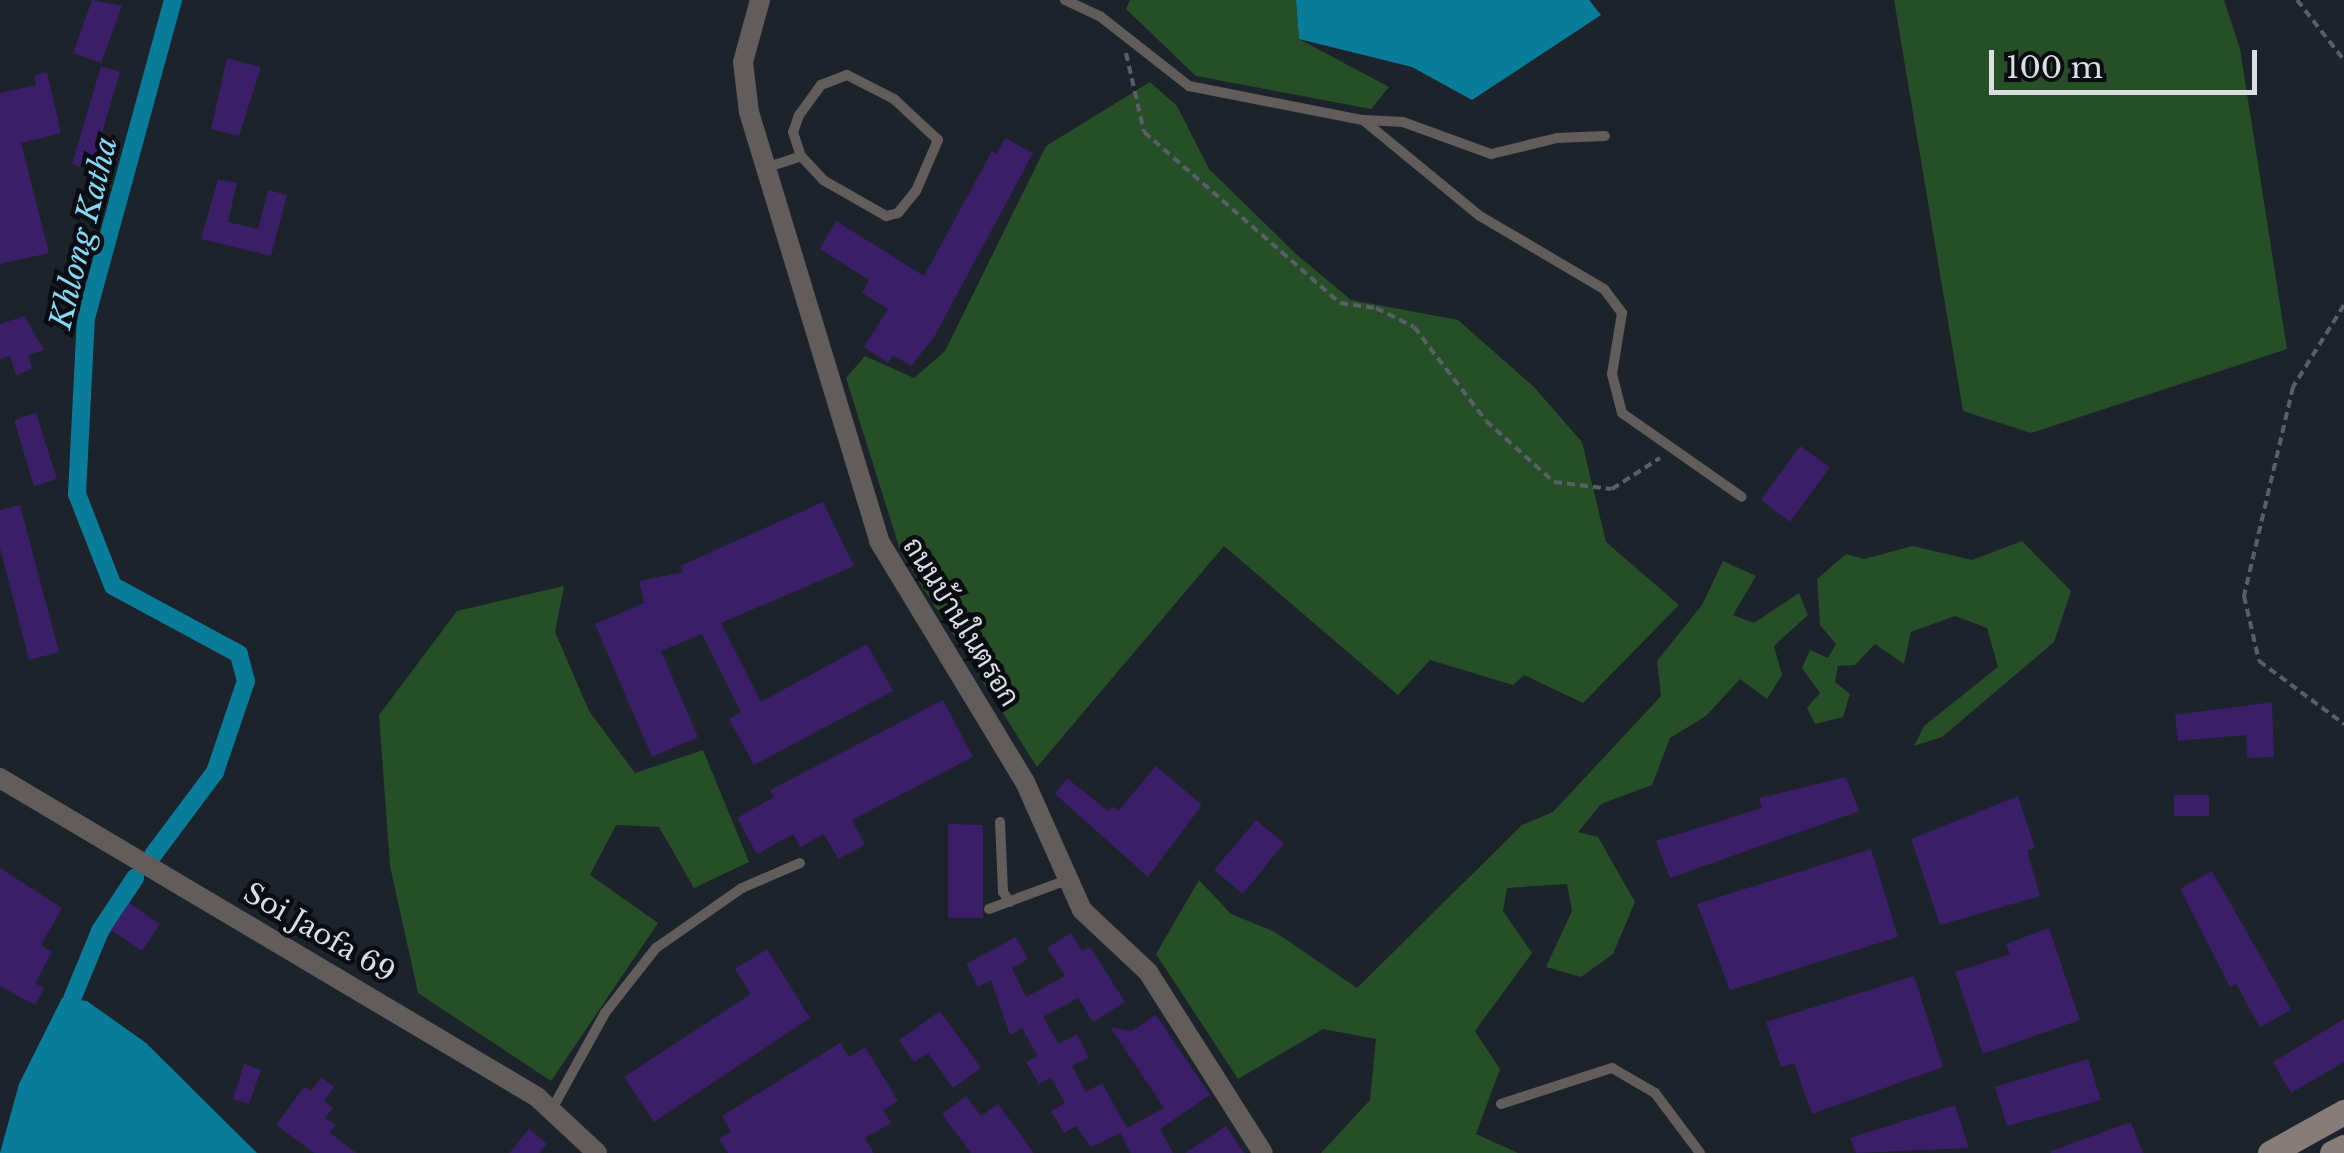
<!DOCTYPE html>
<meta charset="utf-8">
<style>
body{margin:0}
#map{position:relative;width:2344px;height:1153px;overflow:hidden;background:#1c232b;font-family:"Libre Baskerville",Sarabun,serif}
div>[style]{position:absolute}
.green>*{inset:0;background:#264f28}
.water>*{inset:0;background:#087c99}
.canal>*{height:18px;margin:-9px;padding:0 9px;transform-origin:9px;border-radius:9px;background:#087c99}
.building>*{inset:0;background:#3b1e68}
.path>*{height:4px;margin-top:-2px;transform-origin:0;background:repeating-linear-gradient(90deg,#595f66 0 8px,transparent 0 13px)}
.lane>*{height:10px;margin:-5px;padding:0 5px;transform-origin:5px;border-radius:5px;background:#625c5b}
.street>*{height:20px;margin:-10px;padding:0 10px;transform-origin:10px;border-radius:10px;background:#625c5b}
.secondary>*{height:25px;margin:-12.5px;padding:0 12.5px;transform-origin:12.5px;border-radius:12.5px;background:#867d7b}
span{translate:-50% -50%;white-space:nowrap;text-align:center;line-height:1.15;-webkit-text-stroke:9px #090c10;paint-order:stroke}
.street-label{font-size:28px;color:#dadfe4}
.water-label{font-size:30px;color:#83d9f6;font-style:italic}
.scale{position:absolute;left:1989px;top:50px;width:268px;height:45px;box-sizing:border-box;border:5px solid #dadfe4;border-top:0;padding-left:12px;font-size:30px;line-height:35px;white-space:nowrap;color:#dadfe4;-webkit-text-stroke:8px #090c10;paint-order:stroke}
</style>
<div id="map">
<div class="green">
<i style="clip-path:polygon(1130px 0,1296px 0,1299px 39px,1389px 87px,1371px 109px,1196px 76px,1126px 9px)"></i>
<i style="clip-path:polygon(1894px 0,2224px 0,2240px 49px,2287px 349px,2031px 433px,1963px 411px)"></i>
<i style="clip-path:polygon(1150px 82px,1177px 106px,1209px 169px,1296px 254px,1351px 300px,1458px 320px,1534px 387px,1582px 442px,1606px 542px,1679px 605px,1583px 703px,1524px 675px,1513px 685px,1430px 660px,1398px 695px,1224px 546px,1037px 767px,901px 553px,846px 378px,865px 356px,914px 378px,945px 351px,1046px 146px)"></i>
<i style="clip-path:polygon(2022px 541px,2071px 591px,2054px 642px,1942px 737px,1914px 746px,1924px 726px,1998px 667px,1987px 628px,1955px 616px,1911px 632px,1904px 664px,1875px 644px,1855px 665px,1838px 666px,1835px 682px,1850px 694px,1843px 717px,1815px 724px,1807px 708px,1820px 693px,1802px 668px,1810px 650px,1828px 658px,1836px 644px,1820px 625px,1817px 579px,1846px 554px,1864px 559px,1913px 546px,1972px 560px)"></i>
<i style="clip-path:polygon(1723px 561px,1756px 576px,1733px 615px,1754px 623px,1799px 593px,1808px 615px,1774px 646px,1782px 675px,1767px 699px,1740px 679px,1706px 716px,1670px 738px,1652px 785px,1601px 804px,1578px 832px,1598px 837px,1635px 902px,1613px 954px,1581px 977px,1546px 967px,1572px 911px,1567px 884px,1507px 888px,1503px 911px,1532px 953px,1475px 1031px,1500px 1069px,1476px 1134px,1518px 1153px,1321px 1153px,1370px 1100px,1376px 1039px,1323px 1029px,1238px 1079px,1156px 954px,1199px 880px,1231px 914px,1275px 932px,1357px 988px,1522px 825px,1553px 812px,1661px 696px,1657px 661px,1702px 605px)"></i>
<i style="clip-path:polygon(564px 586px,555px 632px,589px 711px,635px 773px,703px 750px,749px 862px,694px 888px,659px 827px,616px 825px,590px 875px,658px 923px,551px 1081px,418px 993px,390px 866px,379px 715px,457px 611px)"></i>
</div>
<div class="water">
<i style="clip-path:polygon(1296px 0,1589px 0,1601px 15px,1472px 100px,1412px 67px,1299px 39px)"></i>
<i style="clip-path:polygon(62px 998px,87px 1001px,146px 1043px,257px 1153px,0 1153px,19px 1084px)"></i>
</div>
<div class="canal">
<i style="left:153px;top:855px;width:104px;rotate:-53.2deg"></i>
<i style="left:215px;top:772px;width:96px;rotate:-71.2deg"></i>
<i style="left:246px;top:681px;width:28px;rotate:-105deg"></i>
<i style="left:239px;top:654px;width:143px;rotate:-151.6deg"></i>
<i style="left:113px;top:586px;width:99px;rotate:-111.4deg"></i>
<i style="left:77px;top:494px;width:176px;rotate:-87.1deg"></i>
<i style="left:86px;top:318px;width:330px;rotate:-74.7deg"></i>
<i style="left:72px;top:999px;width:74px;rotate:-67.6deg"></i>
<i style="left:100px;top:931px;width:64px;rotate:-56.6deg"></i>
</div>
<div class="building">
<i style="clip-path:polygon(92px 0,122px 6px,101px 63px,73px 53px)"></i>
<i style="clip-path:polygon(227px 58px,261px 67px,239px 136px,211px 129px)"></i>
<i style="clip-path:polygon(101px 66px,120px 72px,91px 170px,72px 164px)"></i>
<i style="clip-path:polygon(47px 72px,61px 133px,21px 143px,49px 253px,0 264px,0 93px,36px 85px,34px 75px)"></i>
<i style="clip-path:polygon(1005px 138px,1033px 153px,934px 337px,911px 366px,893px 355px,888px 363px,864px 347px,888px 309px,862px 293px,869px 280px,820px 249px,836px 221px,924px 276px,992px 151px,997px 154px)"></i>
<i style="clip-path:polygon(218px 179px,237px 183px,228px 222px,258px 229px,268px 190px,287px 195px,271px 256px,201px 239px)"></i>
<i style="clip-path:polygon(24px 316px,44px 350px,28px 355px,32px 369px,16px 375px,10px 356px,0 359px,0 324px)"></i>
<i style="clip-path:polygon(36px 413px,57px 479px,34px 486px,14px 420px)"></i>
<i style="clip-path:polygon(1800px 446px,1830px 467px,1790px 522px,1761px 500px)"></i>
<i style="clip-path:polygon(823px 502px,854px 566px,721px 623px,761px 702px,867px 644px,893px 691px,754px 765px,729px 719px,741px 712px,702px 634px,661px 651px,698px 737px,652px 757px,595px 624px,644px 603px,639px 581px,683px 572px,680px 566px)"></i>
<i style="clip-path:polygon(20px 505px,59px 652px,29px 660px,0 548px,0 510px)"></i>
<i style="clip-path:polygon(943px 700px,973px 757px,852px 820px,865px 845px,838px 859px,824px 834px,800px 847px,793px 834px,757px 854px,737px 818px,774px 797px,770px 790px)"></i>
<i style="clip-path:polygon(2272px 702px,2274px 757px,2247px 758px,2246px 735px,2178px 741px,2175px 715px)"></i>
<i style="clip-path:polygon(1156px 766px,1202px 805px,1148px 877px,1055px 794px,1067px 778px,1108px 811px,1112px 806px,1118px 811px)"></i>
<i style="clip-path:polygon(1846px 777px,1859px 811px,1670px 878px,1656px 841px,1762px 808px,1759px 798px)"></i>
<i style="clip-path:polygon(2174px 795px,2209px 795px,2209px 816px,2174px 816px)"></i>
<i style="clip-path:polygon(2018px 796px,2035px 848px,2027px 850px,2040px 896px,1940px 925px,1911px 839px)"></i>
<i style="clip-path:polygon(1256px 820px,1284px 843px,1243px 894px,1214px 870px)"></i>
<i style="clip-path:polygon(948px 824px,983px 825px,983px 918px,948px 918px)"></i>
<i style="clip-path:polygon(1871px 849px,1898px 937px,1730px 990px,1697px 904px)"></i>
<i style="clip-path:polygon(0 868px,62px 908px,41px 945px,52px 952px,35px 983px,44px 988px,35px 1005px,0 986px)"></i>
<i style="clip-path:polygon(2212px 871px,2291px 1010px,2260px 1027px,2236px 984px,2230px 987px,2180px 889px)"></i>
<i style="clip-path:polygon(129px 903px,160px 924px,142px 951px,111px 930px)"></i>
<i style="clip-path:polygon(2049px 928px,2080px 1020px,1983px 1054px,1955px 972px,2010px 954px,2006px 944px)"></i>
<i style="clip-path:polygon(1071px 933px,1082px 951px,1090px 947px,1125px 1002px,1093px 1022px,1078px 998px,1043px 1017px,1059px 1044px,1077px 1034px,1089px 1057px,1072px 1066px,1086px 1092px,1102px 1083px,1127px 1128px,1164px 1108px,1110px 1027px,1132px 1031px,1155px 1015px,1160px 1021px,1210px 1095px,1160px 1129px,1173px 1153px,1131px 1153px,1120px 1133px,1091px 1147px,1076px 1126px,1064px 1133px,1051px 1111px,1065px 1103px,1051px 1078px,1039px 1084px,1026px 1062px,1038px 1056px,1022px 1028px,1010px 1035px,991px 980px,978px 987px,966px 964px,1016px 937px,1028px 959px,1012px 968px,1026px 997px,1065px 976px,1047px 948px)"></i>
<i style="clip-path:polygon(767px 949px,810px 1018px,654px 1122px,624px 1077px,751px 994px,735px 969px)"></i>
<i style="clip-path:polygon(1914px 976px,1943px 1067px,1812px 1114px,1794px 1063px,1781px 1067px,1766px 1022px)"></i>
<i style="clip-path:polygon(940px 1011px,981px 1068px,953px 1088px,928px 1053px,914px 1062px,899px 1040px)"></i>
<i style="clip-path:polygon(2344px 1019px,2344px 1062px,2291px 1093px,2273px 1062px)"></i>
<i style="clip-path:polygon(840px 1043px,849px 1057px,865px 1047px,898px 1101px,883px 1110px,891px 1123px,865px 1138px,874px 1153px,728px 1153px,719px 1139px,731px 1132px,722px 1116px)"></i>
<i style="clip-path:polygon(2088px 1059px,2101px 1100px,2007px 1126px,1995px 1087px)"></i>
<i style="clip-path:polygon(244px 1064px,261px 1070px,249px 1104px,233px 1099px)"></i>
<i style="clip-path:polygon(321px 1077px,334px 1087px,324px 1101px,333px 1108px,325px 1118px,335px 1125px,330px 1133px,356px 1153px,314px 1153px,276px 1125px,304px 1087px,311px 1091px)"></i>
<i style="clip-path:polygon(966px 1096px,981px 1116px,998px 1104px,1034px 1153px,971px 1153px,942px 1114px)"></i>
<i style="clip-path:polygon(1955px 1105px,1969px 1148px,1856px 1153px,1850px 1138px)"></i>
<i style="clip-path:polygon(2131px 1122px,2143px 1153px,2051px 1153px,2051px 1151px)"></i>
<i style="clip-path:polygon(1226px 1126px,1244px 1153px,1185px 1153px)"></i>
<i style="clip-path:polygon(529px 1129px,547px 1144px,539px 1153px,509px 1153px)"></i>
</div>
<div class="path">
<i style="left:2297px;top:0;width:76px;rotate:51.9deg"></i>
<i style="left:1126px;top:53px;width:81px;rotate:77.2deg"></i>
<i style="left:1144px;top:132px;width:260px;rotate:41.1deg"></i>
<i style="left:1340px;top:303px;width:36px;rotate:8deg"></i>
<i style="left:1376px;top:308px;width:42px;rotate:26.6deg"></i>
<i style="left:1414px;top:327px;width:118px;rotate:52.5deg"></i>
<i style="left:1486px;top:421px;width:91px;rotate:41.9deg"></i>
<i style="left:1554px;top:482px;width:58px;rotate:6.9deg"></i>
<i style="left:1612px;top:489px;width:57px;rotate:-32.9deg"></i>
<i style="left:2344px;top:305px;width:97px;rotate:121.9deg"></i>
<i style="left:2293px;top:387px;width:215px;rotate:103.2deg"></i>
<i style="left:2244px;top:596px;width:67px;rotate:77deg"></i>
<i style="left:2259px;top:661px;width:106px;rotate:36.5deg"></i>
</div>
<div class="lane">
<i style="left:1065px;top:0;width:40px;rotate:25deg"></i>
<i style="left:1101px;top:17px;width:112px;rotate:38.1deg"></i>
<i style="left:1189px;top:86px;width:177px;rotate:11.1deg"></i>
<i style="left:1363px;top:120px;width:151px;rotate:39.4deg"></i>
<i style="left:1480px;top:216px;width:144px;rotate:30.5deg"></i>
<i style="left:1604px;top:289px;width:30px;rotate:53deg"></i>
<i style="left:1622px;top:313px;width:62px;rotate:99.3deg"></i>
<i style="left:1612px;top:374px;width:40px;rotate:75.6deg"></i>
<i style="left:1622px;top:413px;width:146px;rotate:35deg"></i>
<i style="left:1364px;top:120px;width:39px;rotate:3deg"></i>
<i style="left:1403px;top:122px;width:94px;rotate:20deg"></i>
<i style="left:1491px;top:154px;width:68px;rotate:-13.6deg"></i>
<i style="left:1557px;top:138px;width:48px;rotate:-2.4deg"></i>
<i style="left:765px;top:168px;width:38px;rotate:-18deg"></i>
<i style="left:801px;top:156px;width:33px;rotate:47deg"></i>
<i style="left:823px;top:180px;width:73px;rotate:29.7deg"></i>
<i style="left:886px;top:216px;width:12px;rotate:-14deg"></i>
<i style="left:898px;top:213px;width:28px;rotate:-51deg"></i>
<i style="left:916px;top:191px;width:56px;rotate:-66.7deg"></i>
<i style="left:938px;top:140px;width:60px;rotate:-137deg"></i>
<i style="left:894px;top:99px;width:53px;rotate:-152.9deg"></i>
<i style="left:847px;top:75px;width:28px;rotate:159deg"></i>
<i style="left:821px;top:85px;width:37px;rotate:126deg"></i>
<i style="left:799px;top:115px;width:18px;rotate:109deg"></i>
<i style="left:793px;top:132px;width:25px;rotate:72deg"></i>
<i style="left:1000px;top:822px;width:70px;rotate:87.5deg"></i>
<i style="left:1003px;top:892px;width:12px;rotate:55deg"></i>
<i style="left:989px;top:909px;width:83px;rotate:-20.4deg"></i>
<i style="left:1501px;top:1104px;width:117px;rotate:-18deg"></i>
<i style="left:1612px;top:1068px;width:50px;rotate:30.2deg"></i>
<i style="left:1655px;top:1093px;width:75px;rotate:53.1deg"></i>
<i style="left:552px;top:1109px;width:110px;rotate:-61.1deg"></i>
<i style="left:605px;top:1013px;width:83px;rotate:-51.9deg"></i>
<i style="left:656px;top:948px;width:105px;rotate:-34.9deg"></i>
<i style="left:742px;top:888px;width:63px;rotate:-23.3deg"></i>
</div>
<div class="street">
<i style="left:760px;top:0;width:64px;rotate:105.3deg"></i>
<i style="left:743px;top:62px;width:50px;rotate:83.2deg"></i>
<i style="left:749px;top:112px;width:448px;rotate:73.1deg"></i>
<i style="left:879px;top:541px;width:282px;rotate:58.8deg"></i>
<i style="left:1025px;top:782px;width:140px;rotate:66deg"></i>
<i style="left:1082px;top:910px;width:91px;rotate:43.2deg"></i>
<i style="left:1148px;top:972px;width:214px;rotate:57.6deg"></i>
<i style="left:0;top:778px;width:625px;rotate:30.71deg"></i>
<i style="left:537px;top:1097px;width:82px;rotate:43deg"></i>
</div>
<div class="secondary">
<i style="left:2270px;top:1153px;width:85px;rotate:-29deg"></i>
<i style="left:2332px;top:1153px;width:13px;rotate:-27deg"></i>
</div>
<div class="street-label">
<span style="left:961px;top:622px;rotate:58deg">ถนนบ้านในตรอก</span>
<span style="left:319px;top:933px;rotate:30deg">Soi Jaofa 69</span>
</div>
<div class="water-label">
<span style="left:84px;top:233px;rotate:-76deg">Khlong Katha</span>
</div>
<div class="scale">100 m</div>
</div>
